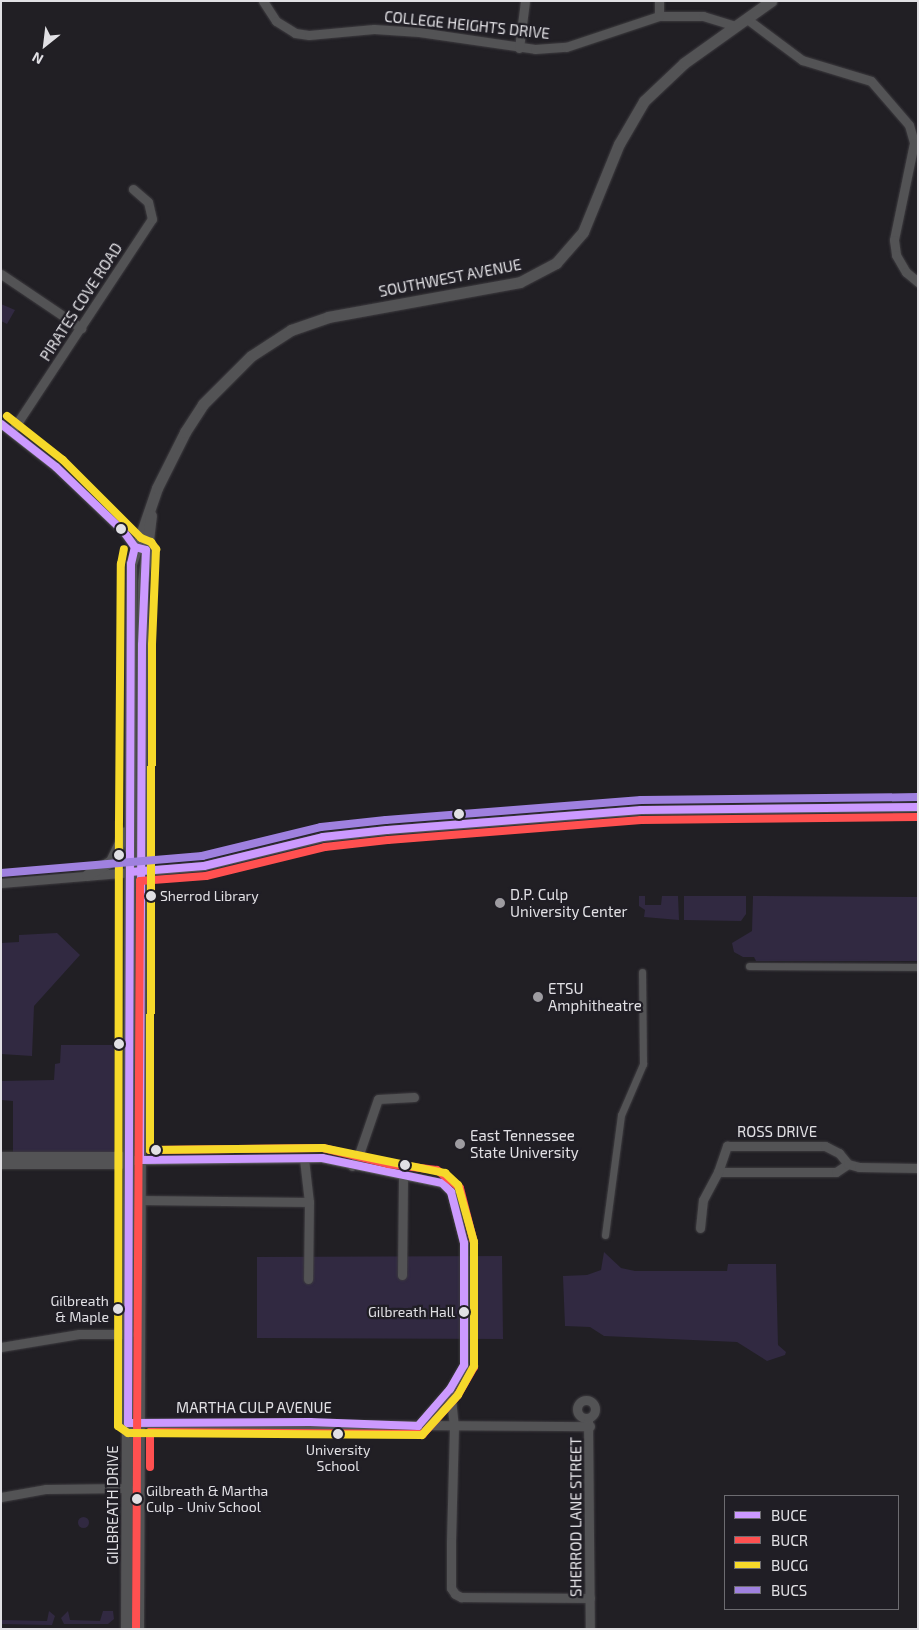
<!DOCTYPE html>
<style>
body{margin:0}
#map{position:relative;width:919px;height:1630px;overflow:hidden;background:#211f24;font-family:"Exo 2",sans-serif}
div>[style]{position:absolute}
.green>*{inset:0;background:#312941}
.round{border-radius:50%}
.roads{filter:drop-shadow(0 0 1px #3e3c40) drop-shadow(0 0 1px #3e3c40)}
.pedestrian>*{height:7px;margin:-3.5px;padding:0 3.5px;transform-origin:3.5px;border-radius:3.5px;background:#535355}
.minor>*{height:9px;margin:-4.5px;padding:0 4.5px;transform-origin:4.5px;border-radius:4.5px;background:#535355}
.minor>.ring{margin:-4.5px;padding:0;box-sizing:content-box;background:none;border:9px solid #535355;border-radius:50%}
.tertiary>*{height:11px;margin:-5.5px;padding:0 5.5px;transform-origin:5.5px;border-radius:5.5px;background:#535355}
.bus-1>*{height:8px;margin:-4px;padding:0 4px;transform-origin:4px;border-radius:4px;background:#cc9aff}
.bus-2>*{height:8px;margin:-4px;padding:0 4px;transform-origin:4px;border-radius:4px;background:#ff5050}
.bus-3>*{height:8px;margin:-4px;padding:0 4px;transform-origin:4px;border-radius:4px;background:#f6d92a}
.bus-4>*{height:8px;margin:-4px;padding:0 4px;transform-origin:4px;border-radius:4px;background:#9f81df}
.dots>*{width:14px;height:14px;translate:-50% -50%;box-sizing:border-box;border:2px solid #201e25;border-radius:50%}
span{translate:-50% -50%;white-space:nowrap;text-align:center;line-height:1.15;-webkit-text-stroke:4.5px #201e25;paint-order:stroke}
.bus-label{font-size:14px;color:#e1e0e4}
.left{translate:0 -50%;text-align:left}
.right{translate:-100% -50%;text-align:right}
.street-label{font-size:15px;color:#e1e0e4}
.poi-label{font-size:15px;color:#e1e0e4}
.frame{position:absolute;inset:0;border:2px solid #e1e0e4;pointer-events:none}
.legend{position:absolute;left:724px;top:1495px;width:175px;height:115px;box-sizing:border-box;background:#201e25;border:1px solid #6d6c71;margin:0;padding:6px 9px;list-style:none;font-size:15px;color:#e1e0e4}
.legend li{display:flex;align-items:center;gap:10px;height:25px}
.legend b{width:25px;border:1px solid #6d6c71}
.north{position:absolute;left:20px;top:20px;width:50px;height:50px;-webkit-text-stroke:4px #201e25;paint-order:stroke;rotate:209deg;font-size:14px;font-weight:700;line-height:20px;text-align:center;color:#e1e0e4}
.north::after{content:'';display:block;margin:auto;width:18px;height:22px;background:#e1e0e4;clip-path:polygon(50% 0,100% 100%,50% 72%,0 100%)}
</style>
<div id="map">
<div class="green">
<i style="clip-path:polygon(1px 304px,15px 310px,7px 324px,1px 321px)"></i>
<i style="clip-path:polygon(639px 896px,645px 896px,645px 905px,661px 905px,662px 896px,678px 896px,679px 920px,644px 917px,645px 910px,639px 906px)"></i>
<i style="clip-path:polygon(684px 896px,746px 896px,746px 914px,741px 921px,684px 920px)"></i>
<i style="clip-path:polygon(753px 896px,918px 897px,918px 961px,756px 961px,754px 957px,743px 957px,734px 952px,732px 943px,752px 931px)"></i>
<i style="clip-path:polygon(57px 933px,80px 955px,34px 1006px,32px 1056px,1px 1054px,1px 943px,19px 942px,19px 935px)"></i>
<i style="clip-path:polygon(61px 1045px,114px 1045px,114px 1153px,13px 1153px,13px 1101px,1px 1100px,1px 1081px,54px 1080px,55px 1064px,60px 1063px)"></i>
<i style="clip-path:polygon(604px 1252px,621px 1268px,635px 1271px,727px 1271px,728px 1264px,776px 1264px,778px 1345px,786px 1352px,785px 1355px,767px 1361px,737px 1342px,604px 1336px,590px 1327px,565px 1326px,563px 1276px,587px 1275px,601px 1270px)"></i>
<i style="clip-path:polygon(502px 1256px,503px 1339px,257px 1338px,257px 1257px)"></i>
<i class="round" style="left:77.5px;top:1516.5px;width:11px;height:11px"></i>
<i style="clip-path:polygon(49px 1611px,55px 1616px,52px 1625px,1px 1624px,1px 1620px,47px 1621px)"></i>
<i style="clip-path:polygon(68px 1611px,70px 1620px,100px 1621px,103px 1611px,113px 1611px,114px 1619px,108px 1624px,64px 1624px,61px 1618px)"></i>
</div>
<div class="roads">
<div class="pedestrian">
<i style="left:749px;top:966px;width:169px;rotate:0.3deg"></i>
<i style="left:605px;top:1235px;width:121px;rotate:-82.4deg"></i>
<i style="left:621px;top:1115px;width:56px;rotate:-66.7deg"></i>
<i style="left:643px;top:1064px;width:92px;rotate:-90.6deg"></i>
</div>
<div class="minor">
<i style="left:263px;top:1px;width:24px;rotate:57deg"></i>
<i style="left:276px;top:21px;width:22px;rotate:32deg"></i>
<i style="left:295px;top:33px;width:14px;rotate:8deg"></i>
<i style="left:309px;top:35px;width:65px;rotate:-5.3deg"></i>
<i style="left:374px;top:29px;width:45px;rotate:3.8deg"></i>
<i style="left:419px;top:32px;width:117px;rotate:8.3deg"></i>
<i style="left:535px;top:49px;width:31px;rotate:-4deg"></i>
<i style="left:566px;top:47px;width:98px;rotate:-18.4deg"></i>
<i style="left:659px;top:16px;width:44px"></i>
<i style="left:703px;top:16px;width:34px;rotate:17deg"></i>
<i style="left:659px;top:1px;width:15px;rotate:90deg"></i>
<i style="left:747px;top:19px;width:69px;rotate:36.7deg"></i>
<i style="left:802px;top:60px;width:72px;rotate:16.9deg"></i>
<i style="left:871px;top:81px;width:58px;rotate:49.2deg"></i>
<i style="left:909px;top:125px;width:19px;rotate:74deg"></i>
<i style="left:914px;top:143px;width:99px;rotate:101.7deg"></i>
<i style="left:894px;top:240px;width:15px;rotate:82deg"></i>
<i style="left:896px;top:255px;width:20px;rotate:60deg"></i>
<i style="left:906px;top:272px;width:16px;rotate:40deg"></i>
<i style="left:519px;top:48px;width:47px;rotate:-82.7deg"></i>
<i style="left:1px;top:274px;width:97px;rotate:34deg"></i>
<i style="left:1px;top:424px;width:70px;rotate:38deg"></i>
<i style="left:56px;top:467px;width:94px;rotate:43.7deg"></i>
<i style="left:124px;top:532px;width:19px;rotate:54deg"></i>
<i style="left:135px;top:547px;width:7px;rotate:16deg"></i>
<i style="left:12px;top:431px;width:254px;rotate:-56.6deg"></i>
<i style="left:152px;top:219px;width:17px;rotate:-103deg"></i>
<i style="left:148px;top:202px;width:20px;rotate:-139deg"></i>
<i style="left:1px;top:883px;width:204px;rotate:-4.8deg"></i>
<i style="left:204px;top:866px;width:122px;rotate:-13.7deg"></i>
<i style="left:323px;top:837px;width:64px;rotate:-6.2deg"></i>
<i style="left:387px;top:830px;width:255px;rotate:-4.5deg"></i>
<i style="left:641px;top:810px;width:277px;rotate:-0.6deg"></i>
<i style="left:1px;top:1156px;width:120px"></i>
<i style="left:121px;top:1156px;width:9px;rotate:27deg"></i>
<i style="left:304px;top:1159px;width:43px;rotate:83.4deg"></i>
<i style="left:309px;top:1202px;width:77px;rotate:90.7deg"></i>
<i style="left:1px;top:1164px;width:119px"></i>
<i style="left:120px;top:1164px;width:10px;rotate:-24deg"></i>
<i style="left:129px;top:1160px;width:23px"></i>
<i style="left:152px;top:1160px;width:170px;rotate:-0.7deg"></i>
<i style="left:322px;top:1158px;width:123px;rotate:11.8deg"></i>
<i style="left:442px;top:1183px;width:13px;rotate:45deg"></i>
<i style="left:451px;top:1192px;width:53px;rotate:75.7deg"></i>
<i style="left:464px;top:1243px;width:122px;rotate:90deg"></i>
<i style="left:464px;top:1365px;width:28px;rotate:120deg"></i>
<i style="left:450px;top:1389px;width:49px;rotate:130.9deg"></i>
<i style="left:352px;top:1166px;width:11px;rotate:-56deg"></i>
<i style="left:358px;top:1157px;width:61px;rotate:-71deg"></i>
<i style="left:378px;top:1099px;width:36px;rotate:-3deg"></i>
<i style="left:718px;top:1172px;width:118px"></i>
<i style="left:836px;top:1172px;width:14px;rotate:-34deg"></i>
<i style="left:139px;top:1200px;width:170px;rotate:0.7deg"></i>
<i style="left:700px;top:1228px;width:28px;rotate:-84deg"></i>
<i style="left:703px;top:1200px;width:32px;rotate:-62deg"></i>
<i style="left:718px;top:1172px;width:28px;rotate:-71deg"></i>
<i style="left:727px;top:1146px;width:98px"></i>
<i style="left:825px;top:1146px;width:16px;rotate:27deg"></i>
<i style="left:839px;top:1153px;width:14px;rotate:51deg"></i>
<i style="left:848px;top:1164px;width:11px;rotate:15deg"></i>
<i style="left:859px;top:1167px;width:59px;rotate:1deg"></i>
<i style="left:402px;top:1275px;width:102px;rotate:-89.4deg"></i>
<i style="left:1px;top:1347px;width:79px;rotate:-9.5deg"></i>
<i style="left:79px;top:1334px;width:50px"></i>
<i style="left:450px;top:1389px;width:38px;rotate:84deg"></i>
<i style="left:454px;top:1427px;width:115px;rotate:91.5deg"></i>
<i style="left:451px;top:1542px;width:46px;rotate:90deg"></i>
<i style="left:451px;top:1588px;width:7px;rotate:56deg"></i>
<i style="left:455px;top:1594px;width:7px;rotate:27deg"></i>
<i style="left:461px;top:1597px;width:129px;rotate:0.4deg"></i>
<i class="ring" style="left:577px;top:1400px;width:9px;height:9px"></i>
<i style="left:588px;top:1418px;width:211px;rotate:89.5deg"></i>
<i style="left:133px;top:1423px;width:457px;rotate:0.4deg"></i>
<i style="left:1px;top:1497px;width:46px;rotate:-10.1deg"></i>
<i style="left:46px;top:1489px;width:82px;rotate:-0.7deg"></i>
</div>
<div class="tertiary">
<i style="left:87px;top:875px;width:28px;rotate:-30deg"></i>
<i style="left:111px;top:861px;width:32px;rotate:-64deg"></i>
<i style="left:126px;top:1629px;width:1065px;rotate:-89.73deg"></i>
<i style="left:131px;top:564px;width:80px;rotate:-71.1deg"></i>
<i style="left:157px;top:488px;width:63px;rotate:-63.4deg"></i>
<i style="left:185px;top:432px;width:33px;rotate:-57deg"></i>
<i style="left:203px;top:404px;width:68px;rotate:-45deg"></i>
<i style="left:251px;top:356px;width:48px;rotate:-33deg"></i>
<i style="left:291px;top:330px;width:39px;rotate:-19deg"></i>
<i style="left:328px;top:317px;width:195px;rotate:-10.3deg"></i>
<i style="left:520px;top:282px;width:41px;rotate:-27.8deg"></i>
<i style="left:556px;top:263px;width:41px;rotate:-48.9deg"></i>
<i style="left:583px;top:232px;width:95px;rotate:-67.8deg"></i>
<i style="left:619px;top:144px;width:50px;rotate:-59.8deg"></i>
<i style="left:644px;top:101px;width:55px;rotate:-43.5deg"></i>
<i style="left:684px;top:63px;width:107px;rotate:-35.5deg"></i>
<i style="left:138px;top:1629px;width:984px;rotate:-89.77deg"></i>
<i style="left:142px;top:645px;width:63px;rotate:-89.1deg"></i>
<i style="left:143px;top:582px;width:67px;rotate:-83.2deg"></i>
</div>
</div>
<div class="bus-1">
<i style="left:1px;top:424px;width:70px;rotate:38deg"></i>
<i style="left:56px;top:467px;width:94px;rotate:43.7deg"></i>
<i style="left:124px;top:532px;width:19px;rotate:54deg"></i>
<i style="left:135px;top:547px;width:11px;rotate:15deg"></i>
<i style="left:146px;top:550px;width:95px;rotate:92.4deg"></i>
<i style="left:142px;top:645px;width:515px;rotate:90.22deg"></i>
<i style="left:140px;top:1160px;width:182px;rotate:-0.6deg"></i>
<i style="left:322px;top:1158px;width:123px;rotate:11.8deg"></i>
<i style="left:442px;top:1183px;width:13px;rotate:45deg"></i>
<i style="left:451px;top:1192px;width:53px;rotate:75.7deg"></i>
<i style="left:464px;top:1243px;width:122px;rotate:90deg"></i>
<i style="left:464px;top:1365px;width:28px;rotate:120deg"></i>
<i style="left:450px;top:1389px;width:49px;rotate:130.9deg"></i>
<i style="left:418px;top:1426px;width:108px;rotate:-177.9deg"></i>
<i style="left:310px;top:1422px;width:182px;rotate:179.7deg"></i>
<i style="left:128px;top:1423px;width:859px;rotate:-89.8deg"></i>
<i style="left:131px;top:564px;width:17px;rotate:-77deg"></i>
<i style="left:130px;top:872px;width:74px;rotate:-4.6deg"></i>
<i style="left:204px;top:866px;width:122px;rotate:-13.7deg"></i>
<i style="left:323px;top:837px;width:64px;rotate:-6.2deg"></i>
<i style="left:387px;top:830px;width:255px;rotate:-4.5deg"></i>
<i style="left:641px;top:810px;width:277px;rotate:-0.6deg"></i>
</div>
<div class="bus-2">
<i style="left:150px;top:1117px;width:33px;rotate:90deg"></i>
<i style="left:150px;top:1150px;width:173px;rotate:-0.7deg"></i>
<i style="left:323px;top:1148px;width:67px;rotate:13.8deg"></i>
<i style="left:388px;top:1164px;width:49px;rotate:7deg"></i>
<i style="left:437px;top:1170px;width:29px;rotate:38deg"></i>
<i style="left:460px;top:1188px;width:57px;rotate:75.7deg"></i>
<i style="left:474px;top:1243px;width:124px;rotate:90deg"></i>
<i style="left:474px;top:1367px;width:32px;rotate:120deg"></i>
<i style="left:458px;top:1395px;width:52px;rotate:131.9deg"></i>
<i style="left:423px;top:1434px;width:273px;rotate:-179.6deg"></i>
<i style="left:150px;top:1432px;width:35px;rotate:90deg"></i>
<i style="left:136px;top:1629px;width:748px;rotate:-89.69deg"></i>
<i style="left:140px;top:881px;width:66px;rotate:-4.3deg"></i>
<i style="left:206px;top:876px;width:122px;rotate:-13.7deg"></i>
<i style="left:325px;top:847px;width:63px;rotate:-6.3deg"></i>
<i style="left:388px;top:840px;width:254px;rotate:-4.5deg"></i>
<i style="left:641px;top:820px;width:277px;rotate:-0.6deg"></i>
</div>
<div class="bus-3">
<i style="left:7px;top:416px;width:71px;rotate:38.2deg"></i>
<i style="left:63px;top:460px;width:110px;rotate:45deg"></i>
<i style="left:141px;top:538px;width:11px;rotate:22deg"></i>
<i style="left:151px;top:542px;width:9px;rotate:54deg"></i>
<i style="left:156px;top:549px;width:96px;rotate:92.4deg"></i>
<i style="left:152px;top:645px;width:505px;rotate:90.23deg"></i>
<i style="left:150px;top:1150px;width:173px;rotate:-0.7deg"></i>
<i style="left:323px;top:1148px;width:125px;rotate:11.6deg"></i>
<i style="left:445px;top:1173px;width:18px;rotate:43deg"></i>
<i style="left:458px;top:1185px;width:59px;rotate:74.3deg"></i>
<i style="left:474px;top:1242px;width:124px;rotate:90deg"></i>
<i style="left:474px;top:1366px;width:33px;rotate:119deg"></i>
<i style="left:458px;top:1395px;width:54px;rotate:132deg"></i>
<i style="left:422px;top:1435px;width:294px;rotate:-179.6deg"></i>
<i style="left:128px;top:1433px;width:12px;rotate:-145deg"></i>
<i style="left:118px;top:1426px;width:605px;rotate:-89.91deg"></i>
<i style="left:119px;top:821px;width:257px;rotate:-89.6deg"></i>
<i style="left:121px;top:564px;width:15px;rotate:-79deg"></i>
</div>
<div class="bus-4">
<i style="left:1px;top:873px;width:202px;rotate:-4.8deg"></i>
<i style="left:202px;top:856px;width:122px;rotate:-13.7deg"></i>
<i style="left:321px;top:827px;width:65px;rotate:-6.1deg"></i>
<i style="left:386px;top:820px;width:256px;rotate:-4.5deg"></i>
<i style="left:641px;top:800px;width:277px;rotate:-0.6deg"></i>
</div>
<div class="dots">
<i style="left:121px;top:529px;background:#e1e0e4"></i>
<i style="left:459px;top:814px;background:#e1e0e4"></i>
<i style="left:119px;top:855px;background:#e1e0e4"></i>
<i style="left:151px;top:896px;background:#e1e0e4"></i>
<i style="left:500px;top:903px;background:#9e9ca1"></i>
<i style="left:538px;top:997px;background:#9e9ca1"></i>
<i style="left:119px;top:1044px;background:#e1e0e4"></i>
<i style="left:460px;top:1144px;background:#9e9ca1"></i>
<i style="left:156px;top:1150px;background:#e1e0e4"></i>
<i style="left:405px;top:1165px;background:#e1e0e4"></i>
<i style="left:118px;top:1309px;background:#e1e0e4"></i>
<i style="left:464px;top:1312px;background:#e1e0e4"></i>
<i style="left:338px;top:1434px;background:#e1e0e4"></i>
<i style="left:137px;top:1499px;background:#e1e0e4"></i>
</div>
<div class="bus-label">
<span class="left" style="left:160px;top:896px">Sherrod Library</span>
<span class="right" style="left:109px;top:1309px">Gilbreath<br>&amp; Maple</span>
<span class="right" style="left:455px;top:1312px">Gilbreath Hall</span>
<span style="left:338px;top:1458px">University<br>School</span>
<span class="left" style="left:146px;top:1499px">Gilbreath &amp; Martha<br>Culp - Univ School</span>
</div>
<div class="street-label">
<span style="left:467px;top:25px;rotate:6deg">COLLEGE HEIGHTS DRIVE</span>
<span style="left:450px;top:278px;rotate:-11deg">SOUTHWEST AVENUE</span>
<span style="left:81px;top:302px;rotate:-57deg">PIRATES COVE ROAD</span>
<span style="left:777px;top:1132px">ROSS DRIVE</span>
<span style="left:254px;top:1408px">MARTHA CULP AVENUE</span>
<span style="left:113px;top:1505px;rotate:-90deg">GILBREATH DRIVE</span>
<span style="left:576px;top:1517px;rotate:-90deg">SHERROD LANE STREET</span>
</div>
<div class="poi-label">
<span class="left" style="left:510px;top:903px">D.P. Culp<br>University Center</span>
<span class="left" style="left:548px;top:997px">ETSU<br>Amphitheatre</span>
<span class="left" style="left:470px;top:1144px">East Tennessee<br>State University</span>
</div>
<div class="frame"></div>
<ul class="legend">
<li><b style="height:6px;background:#cc9aff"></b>BUCE</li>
<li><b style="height:6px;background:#ff5050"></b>BUCR</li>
<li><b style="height:6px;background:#f6d92a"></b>BUCG</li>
<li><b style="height:6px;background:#9f81df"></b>BUCS</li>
</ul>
<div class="north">N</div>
</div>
